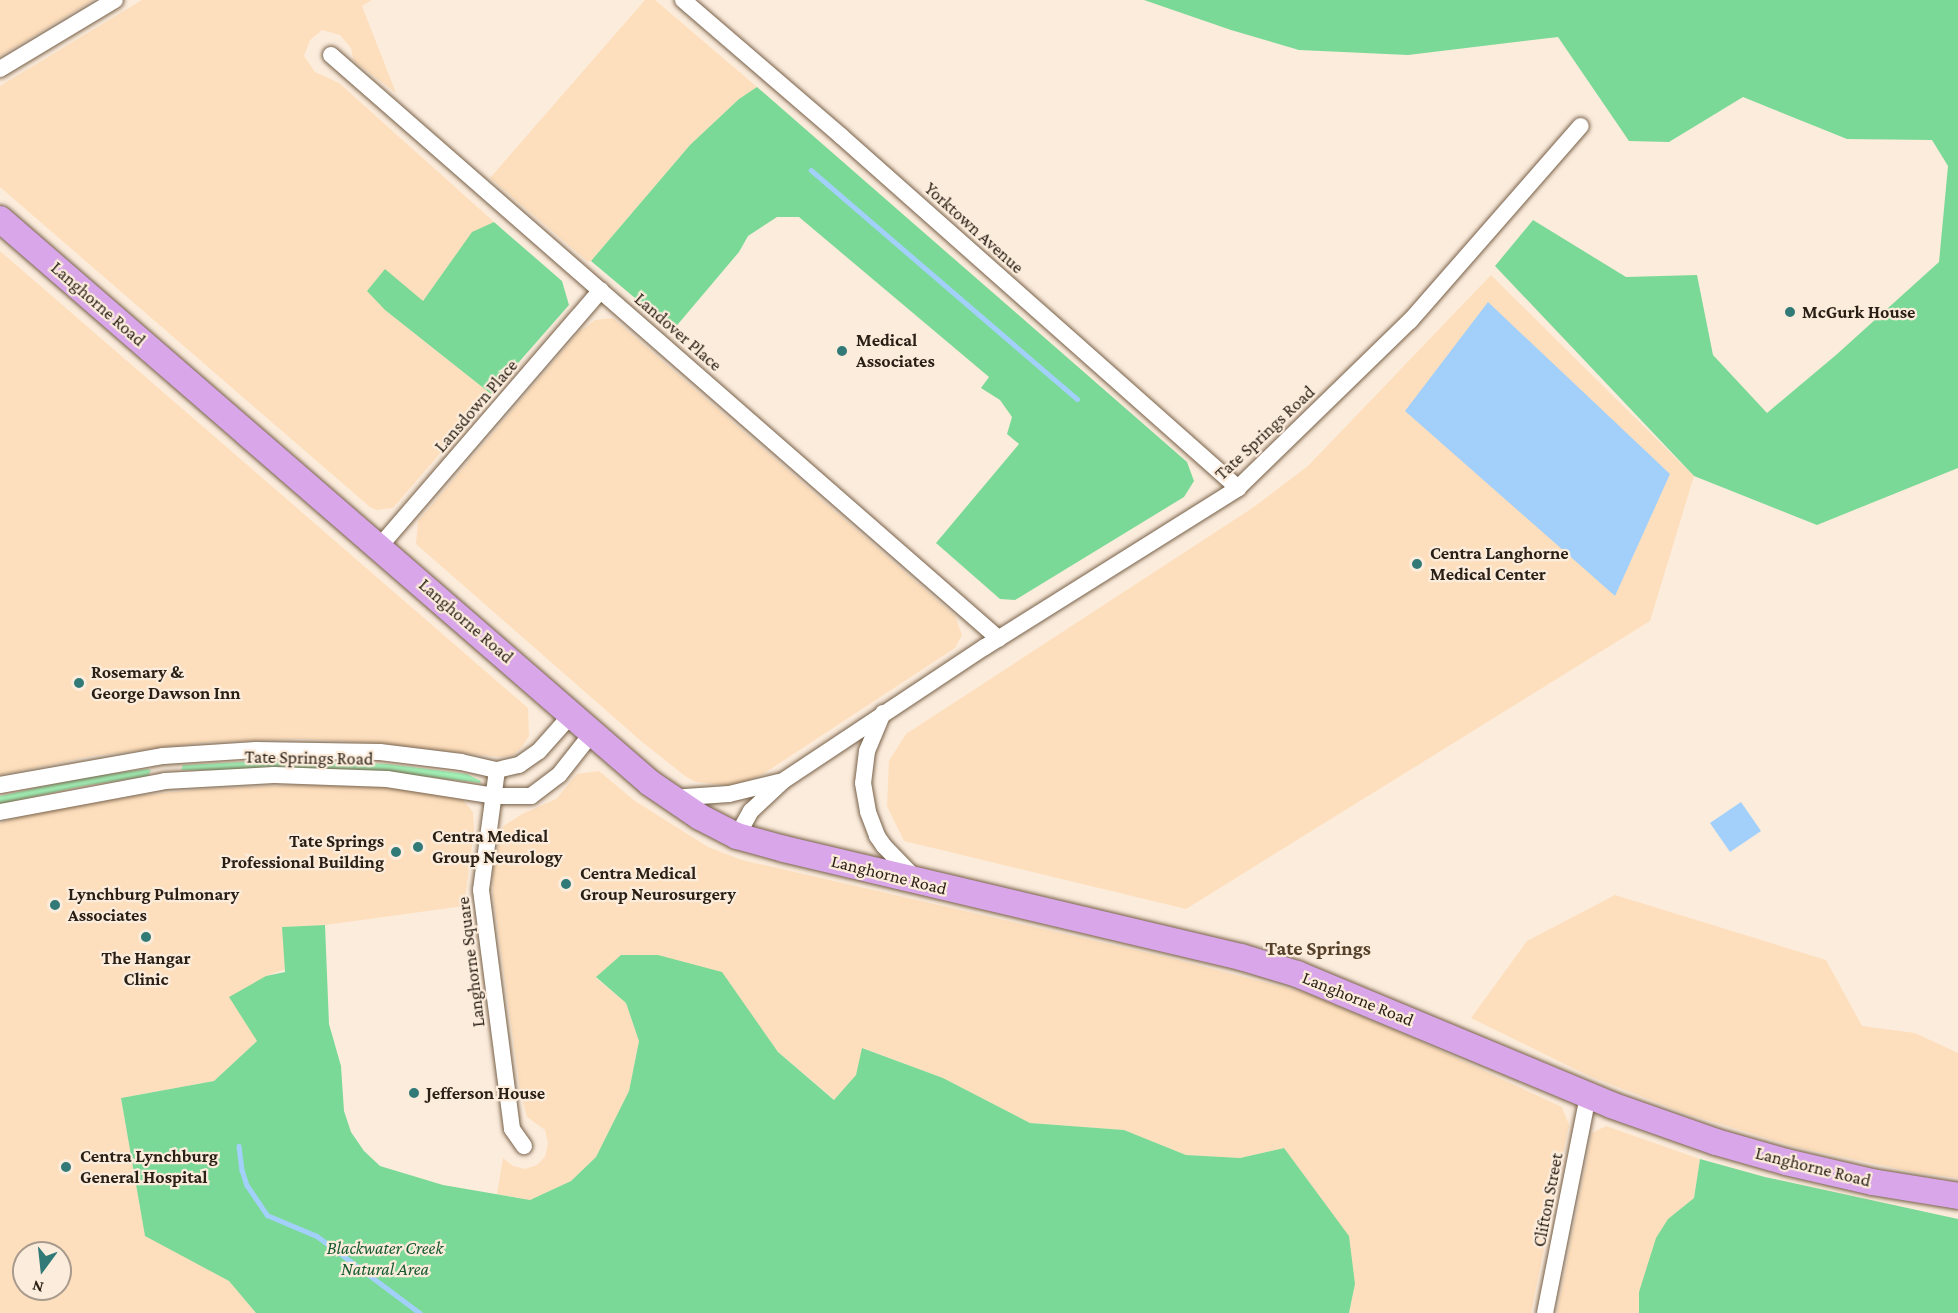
<!DOCTYPE html>
<style>
body{margin:0}
#map{position:relative;width:1958px;height:1313px;overflow:hidden;background:#fcecdc;font-family:"Crimson Pro",serif}
div>[style]{position:absolute}
.built>*{inset:0;background:#fedfbd}
.green>*{inset:0;background:#a2f6ba}
.forest>*{inset:0;background:#7bd997}
.water>*{inset:0;background:#a2d0fb}
.stream>*{height:4.5px;margin:-2.25px;padding:0 2.25px;transform-origin:2.25px;border-radius:2.25px;background:#a2d0fb}
.roads{filter:drop-shadow(0 0 2px #766048) drop-shadow(0 0 2px #766048)}
.minor>*{height:16px;margin:-8px;padding:0 8px;transform-origin:8px;border-radius:8px;background:#fff}
.primary>*{height:26px;margin:-13px;padding:0 13px;transform-origin:13px;border-radius:13px;background:#d8a6e9}
.dots>*{width:16px;height:16px;translate:-50% -50%;box-sizing:border-box;border:3px solid #fcecdc;border-radius:50%}
span{translate:-50% -50%;white-space:nowrap;text-align:center;line-height:1.15;-webkit-text-stroke:4.5px #fcecdc;paint-order:stroke}
.street-label{font-size:18px;color:#291f15}
.poi-label{font-size:18px;color:#291f15;font-weight:700}
.left{translate:0 -50%;text-align:left}
.right{translate:-100% -50%;text-align:right}
.park-label{font-size:18px;color:#165a31;font-style:italic}
.neighbourhood-label{font-size:20px;color:#56412a;font-weight:700}
.north{position:absolute;left:12px;top:1241px;width:60px;height:60px;box-sizing:border-box;background:#fcecdc;border:2px solid #a89a8c;border-radius:50%;rotate:195deg;font-size:16px;font-weight:700;line-height:24px;text-align:center;color:#291f15}
.north::after{content:'';display:block;margin:auto;width:21px;height:27px;background:#317a78;clip-path:polygon(50% 0,100% 100%,50% 72%,0 100%)}
</style>
<div id="map">
<div class="built">
<i style="clip-path:polygon(0 0,93px 0,0 56px)"></i>
<i style="clip-path:polygon(142px 0,372px 0,362px 6px,396px 93px,354px 61px,351px 48px,340px 35px,322px 30px,310px 40px,304px 56px,315px 72px,339px 83px,494px 222px,472px 233px,423px 301px,385px 310px,491px 394px,393px 508px,376px 510px,370px 507px,0 187px,0 86px)"></i>
<i style="clip-path:polygon(645px 0,655px 0,757px 87px,739px 99px,690px 145px,591px 261px,587px 261px,490px 178px)"></i>
<i style="clip-path:polygon(0 251px,528px 708px,529px 736px,522px 747px,513px 755px,499px 757px,378px 743px,301px 739px,208px 742px,92px 756px,0 775px)"></i>
<i style="clip-path:polygon(1491px 275px,1694px 476px,1650px 621px,1186px 909px,904px 841px,887px 806px,889px 761px,906px 734px,1254px 507px,1308px 466px)"></i>
<i style="clip-path:polygon(613px 318px,955px 616px,962px 635px,955px 648px,763px 774px,734px 786px,696px 782px,685px 776px,641px 741px,416px 544px,418px 521px,579px 332px,595px 320px)"></i>
<i style="clip-path:polygon(599px 771px,635px 801px,708px 847px,742px 860px,1174px 959px,1306px 993px,1413px 1038px,1562px 1107px,1569px 1125px,1531px 1313px,1349px 1313px,1355px 1284px,1284px 1148px,1240px 1158px,1186px 1155px,1124px 1130px,1030px 1123px,943px 1078px,863px 1048px,856px 1075px,835px 1100px,778px 1052px,721px 972px,596px 978px,626px 1003px,639px 1041px,629px 1091px,596px 1157px,571px 1181px,530px 1200px,497px 1194px,503px 1158px,513px 1166px,525px 1169px,537px 1165px,545px 1157px,548px 1143px,545px 1130px,527px 1117px,520px 1090px,493px 894px,493px 866px,502px 827px,522px 814px,556px 799px,577px 774px)"></i>
<i style="clip-path:polygon(evenodd,300px 785px,381px 787px,450px 795px,463px 800px,473px 812px,474px 831px,464px 906px,325px 925px,283px 927px,286px 969px,266px 976px,257px 1041px,214px 1081px,121px 1098px,145px 1235px,229px 1281px,256px 1313px,0 1313px,0 823px,34px 813px,136px 796px,202px 789px,300px 785px,24px 1253px,60px 1253px,60px 1289px,24px 1289px,24px 1253px)"></i>
<i style="clip-path:polygon(1615px 895px,1826px 960px,1862px 1026px,1915px 1033px,1958px 1053px,1958px 1178px,1913px 1172px,1796px 1147px,1684px 1113px,1589px 1076px,1471px 1018px,1527px 941px)"></i>
<i style="clip-path:polygon(1606px 1126px,1700px 1159px,1694px 1198px,1668px 1219px,1639px 1292px,1639px 1313px,1557px 1313px,1592px 1133px)"></i>
</div>
<div class="green">
<i style="clip-path:polygon(283px 760px,388px 764px,467px 774px,481px 781px,480px 783px,386px 772px,181px 770px,183px 765px)"></i>
<i style="clip-path:polygon(147px 769px,151px 770px,148px 776px,83px 786px,0 804px,0 796px,82px 778px)"></i>
</div>
<div class="forest">
<i style="clip-path:polygon(1144px 0,1958px 0,1958px 468px,1817px 525px,1694px 476px,1495px 266px,1533px 220px,1626px 277px,1697px 275px,1713px 355px,1767px 413px,1836px 355px,1939px 262px,1948px 166px,1932px 140px,1847px 139px,1743px 97px,1669px 142px,1629px 141px,1558px 37px,1408px 55px,1299px 50px,1231px 30px)"></i>
<i style="clip-path:polygon(757px 87px,1187px 462px,1194px 481px,1184px 497px,1015px 600px,1000px 599px,936px 543px,1019px 444px,1007px 434px,1012px 417px,1000px 400px,981px 388px,989px 377px,799px 217px,777px 217px,748px 236px,739px 252px,673px 330px,591px 261px,690px 145px,739px 99px)"></i>
<i style="clip-path:polygon(494px 222px,562px 281px,569px 305px,491px 394px,385px 310px,367px 291px,385px 269px,423px 301px,472px 232px)"></i>
<i style="clip-path:polygon(325px 925px,329px 1024px,341px 1066px,344px 1111px,351px 1132px,364px 1151px,380px 1166px,443px 1185px,530px 1200px,571px 1181px,596px 1157px,629px 1091px,639px 1041px,626px 1003px,596px 977px,621px 955px,658px 955px,722px 972px,778px 1052px,834px 1100px,856px 1075px,862px 1048px,943px 1078px,1030px 1123px,1124px 1130px,1186px 1155px,1240px 1158px,1284px 1148px,1349px 1236px,1355px 1284px,1349px 1313px,256px 1313px,229px 1281px,145px 1236px,121px 1098px,214px 1081px,257px 1041px,229px 997px,266px 976px,285px 972px,282px 927px)"></i>
<i style="clip-path:polygon(1700px 1159px,1765px 1177px,1958px 1219px,1958px 1313px,1639px 1313px,1639px 1292px,1656px 1238px,1668px 1219px,1694px 1198px)"></i>
</div>
<div class="water">
<i style="clip-path:polygon(1488px 302px,1670px 474px,1615px 596px,1405px 411px)"></i>
<i style="clip-path:polygon(1741px 802px,1761px 831px,1730px 852px,1710px 823px)"></i>
</div>
<div class="stream">
<i style="left:811px;top:170px;width:351px;rotate:40.7deg"></i>
<i style="left:239px;top:1146px;width:24px;rotate:83deg"></i>
<i style="left:242px;top:1170px;width:16px;rotate:72deg"></i>
<i style="left:247px;top:1185px;width:36px;rotate:56deg"></i>
<i style="left:267px;top:1215px;width:54px;rotate:22.8deg"></i>
<i style="left:317px;top:1236px;width:129px;rotate:36.8deg"></i>
</div>
<div class="roads">
<div class="minor">
<i style="left:683px;top:0;width:208px;rotate:40.7deg"></i>
<i style="left:841px;top:136px;width:531px;rotate:41.56deg"></i>
<i style="left:331px;top:55px;width:887px;rotate:41.16deg"></i>
<i style="left:0;top:69px;width:134px;rotate:-31deg"></i>
<i style="left:380px;top:546px;width:338px;rotate:-49.2deg"></i>
<i style="left:883px;top:713px;width:41px;rotate:112.8deg"></i>
<i style="left:867px;top:751px;width:32px;rotate:97deg"></i>
<i style="left:863px;top:783px;width:29px;rotate:80deg"></i>
<i style="left:868px;top:812px;width:26px;rotate:69deg"></i>
<i style="left:877px;top:836px;width:12px;rotate:55deg"></i>
<i style="left:884px;top:846px;width:46px;rotate:45.9deg"></i>
<i style="left:497px;top:770px;width:121px;rotate:97.6deg"></i>
<i style="left:481px;top:890px;width:241px;rotate:82.6deg"></i>
<i style="left:512px;top:1129px;width:21px;rotate:55deg"></i>
<i style="left:0;top:785px;width:166px;rotate:-10.1deg"></i>
<i style="left:163px;top:756px;width:93px;rotate:-3.7deg"></i>
<i style="left:256px;top:750px;width:124px;rotate:0.9deg"></i>
<i style="left:380px;top:752px;width:82px;rotate:7deg"></i>
<i style="left:461px;top:762px;width:37px;rotate:13deg"></i>
<i style="left:497px;top:770px;width:23px;rotate:-13deg"></i>
<i style="left:519px;top:765px;width:24px;rotate:-35deg"></i>
<i style="left:539px;top:751px;width:48px;rotate:-48.4deg"></i>
<i style="left:671px;top:798px;width:58px;rotate:-3.9deg"></i>
<i style="left:729px;top:794px;width:51px;rotate:-13.5deg"></i>
<i style="left:0;top:812px;width:168px;rotate:-10.6deg"></i>
<i style="left:165px;top:781px;width:109px;rotate:-3.2deg"></i>
<i style="left:274px;top:775px;width:113px;rotate:2deg"></i>
<i style="left:387px;top:779px;width:109px;rotate:8.9deg"></i>
<i style="left:495px;top:796px;width:36px"></i>
<i style="left:531px;top:796px;width:35px;rotate:-37deg"></i>
<i style="left:559px;top:775px;width:53px;rotate:-51.8deg"></i>
<i style="left:737px;top:836px;width:29px;rotate:-61deg"></i>
<i style="left:751px;top:811px;width:44px;rotate:-43.2deg"></i>
<i style="left:783px;top:781px;width:242px;rotate:-33.6deg"></i>
<i style="left:985px;top:647px;width:299px;rotate:-32.1deg"></i>
<i style="left:1238px;top:488px;width:240px;rotate:-44.2deg"></i>
<i style="left:1410px;top:321px;width:259px;rotate:-48.8deg"></i>
<i style="left:1545px;top:1313px;width:222px;rotate:-78.8deg"></i>
</div>
<div class="primary">
<i style="left:0;top:219px;width:861px;rotate:40.95deg"></i>
<i style="left:650px;top:783px;width:60px;rotate:34.2deg"></i>
<i style="left:700px;top:817px;width:42px;rotate:27.2deg"></i>
<i style="left:737px;top:836px;width:49px;rotate:15.5deg"></i>
<i style="left:784px;top:849px;width:470px;rotate:13.3deg"></i>
<i style="left:1241px;top:957px;width:59px;rotate:16.9deg"></i>
<i style="left:1297px;top:974px;width:340px;rotate:22.6deg"></i>
<i style="left:1611px;top:1105px;width:111px;rotate:19.4deg"></i>
<i style="left:1716px;top:1142px;width:73px;rotate:15.9deg"></i>
<i style="left:1786px;top:1162px;width:88px;rotate:13.1deg"></i>
<i style="left:1872px;top:1182px;width:87px;rotate:9.2deg"></i>
</div>
</div>
<div class="dots">
<i style="left:1790px;top:312px;background:#317a78"></i>
<i style="left:842px;top:351px;background:#317a78"></i>
<i style="left:1417px;top:564px;background:#317a78"></i>
<i style="left:79px;top:683px;background:#317a78"></i>
<i style="left:418px;top:847px;background:#317a78"></i>
<i style="left:396px;top:852px;background:#317a78"></i>
<i style="left:566px;top:884px;background:#317a78"></i>
<i style="left:55px;top:905px;background:#317a78"></i>
<i style="left:146px;top:937px;background:#317a78"></i>
<i style="left:414px;top:1093px;background:#317a78"></i>
<i style="left:66px;top:1167px;background:#317a78"></i>
</div>
<div class="street-label">
<span style="left:974px;top:228px;rotate:42deg">Yorktown Avenue</span>
<span style="left:98px;top:304px;rotate:41deg">Langhorne Road</span>
<span style="left:678px;top:332px;rotate:41deg">Landover Place</span>
<span style="left:476px;top:406px;rotate:-49deg">Lansdown Place</span>
<span style="left:1265px;top:433px;rotate:-43deg">Tate Springs Road</span>
<span style="left:466px;top:621px;rotate:41deg">Langhorne Road</span>
<span style="left:309px;top:758px;rotate:1deg">Tate Springs Road</span>
<span style="left:889px;top:875px;rotate:14deg">Langhorne Road</span>
<span style="left:471px;top:962px;rotate:-97deg">Langhorne Square</span>
<span style="left:1358px;top:999px;rotate:22deg">Langhorne Road</span>
<span style="left:1813px;top:1167px;rotate:14deg">Langhorne Road</span>
<span style="left:1548px;top:1200px;rotate:-79deg">Clifton Street</span>
</div>
<div class="poi-label">
<span class="left" style="left:1802px;top:312px">McGurk House</span>
<span class="left" style="left:856px;top:351px">Medical<br>Associates</span>
<span class="left" style="left:1430px;top:564px">Centra Langhorne<br>Medical Center</span>
<span class="left" style="left:91px;top:683px">Rosemary &amp;<br>George Dawson Inn</span>
<span class="left" style="left:432px;top:847px">Centra Medical<br>Group Neurology</span>
<span class="right" style="left:384px;top:852px">Tate Springs<br>Professional Building</span>
<span class="left" style="left:580px;top:884px">Centra Medical<br>Group Neurosurgery</span>
<span class="left" style="left:68px;top:905px">Lynchburg Pulmonary<br>Associates</span>
<span style="left:146px;top:969px">The Hangar<br>Clinic</span>
<span class="left" style="left:426px;top:1093px">Jefferson House</span>
<span class="left" style="left:80px;top:1167px">Centra Lynchburg<br>General Hospital</span>
</div>
<div class="park-label">
<span style="left:385px;top:1259px">Blackwater Creek<br>Natural Area</span>
</div>
<div class="neighbourhood-label">
<span style="left:1318px;top:948px">Tate Springs</span>
</div>
<div class="north">N</div>
</div>
